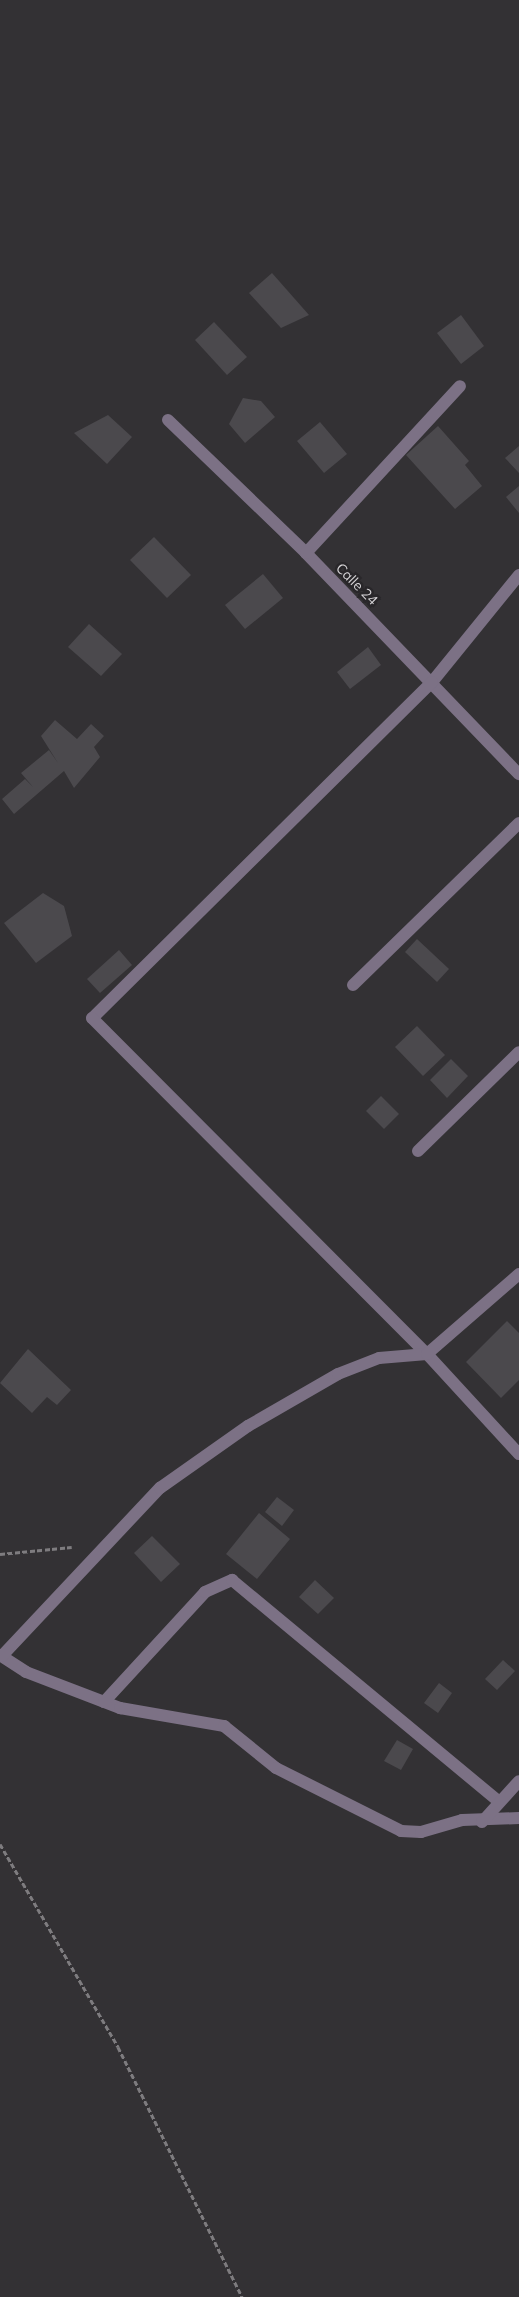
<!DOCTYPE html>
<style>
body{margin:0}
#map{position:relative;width:519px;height:2297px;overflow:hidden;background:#333134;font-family:Mulish,sans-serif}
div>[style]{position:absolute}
.building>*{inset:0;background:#4b494d}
.path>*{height:3px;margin-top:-1.5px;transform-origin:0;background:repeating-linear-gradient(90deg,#7e7c7f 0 5px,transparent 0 7.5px)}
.minor>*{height:12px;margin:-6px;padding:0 6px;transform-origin:6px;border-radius:6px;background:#7c7185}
span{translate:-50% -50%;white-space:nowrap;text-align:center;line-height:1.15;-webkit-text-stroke:5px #29272a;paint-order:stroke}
.street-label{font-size:14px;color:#d6d4d7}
</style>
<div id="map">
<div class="building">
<i style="clip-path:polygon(272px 273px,309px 315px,281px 328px,249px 293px)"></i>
<i style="clip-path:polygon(461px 315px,484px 346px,461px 364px,437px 333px)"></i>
<i style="clip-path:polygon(214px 322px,247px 357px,227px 375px,195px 340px)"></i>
<i style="clip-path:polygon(243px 398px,261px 401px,275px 417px,245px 443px,229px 424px)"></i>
<i style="clip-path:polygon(108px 415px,132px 437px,107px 464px,74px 433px)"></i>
<i style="clip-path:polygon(320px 422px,347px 454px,324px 473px,297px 441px)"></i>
<i style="clip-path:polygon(438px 426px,469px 461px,465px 465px,482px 486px,455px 509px,406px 455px)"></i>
<i style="clip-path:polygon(519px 446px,519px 473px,505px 458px)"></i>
<i style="clip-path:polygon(519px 486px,519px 513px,506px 497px)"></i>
<i style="clip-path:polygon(154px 537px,191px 575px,167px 598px,130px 560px)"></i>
<i style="clip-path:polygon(263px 574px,283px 598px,245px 629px,225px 605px)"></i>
<i style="clip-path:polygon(89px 624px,122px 654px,101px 676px,68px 647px)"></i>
<i style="clip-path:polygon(368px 647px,381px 665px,350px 689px,337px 672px)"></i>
<i style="clip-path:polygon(55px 720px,77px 739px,91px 724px,104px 736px,94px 747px,100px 757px,74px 788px,64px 771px,14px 814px,2px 799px,25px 779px,33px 787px,21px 773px,49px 750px,58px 763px,41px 736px)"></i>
<i style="clip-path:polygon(43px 893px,64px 906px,72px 936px,36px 963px,4px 923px)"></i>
<i style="clip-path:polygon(417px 939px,449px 969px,437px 982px,405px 952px)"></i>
<i style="clip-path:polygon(119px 950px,132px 965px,100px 993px,87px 979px)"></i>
<i style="clip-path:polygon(417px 1026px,445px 1055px,423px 1076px,395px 1047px)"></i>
<i style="clip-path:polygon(451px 1059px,468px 1076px,447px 1098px,430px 1080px)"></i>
<i style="clip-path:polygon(381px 1096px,399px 1114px,384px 1129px,366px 1111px)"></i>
<i style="clip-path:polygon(507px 1321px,519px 1333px,519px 1380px,501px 1398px,466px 1362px)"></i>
<i style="clip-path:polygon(28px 1349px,71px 1390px,57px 1405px,47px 1397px,32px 1413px,0 1383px)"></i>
<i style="clip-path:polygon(277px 1497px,294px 1510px,282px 1526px,265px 1512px)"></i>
<i style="clip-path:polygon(259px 1513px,290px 1539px,257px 1579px,226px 1554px)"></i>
<i style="clip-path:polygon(152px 1536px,180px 1564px,161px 1582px,134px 1553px)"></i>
<i style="clip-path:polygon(315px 1580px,334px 1598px,318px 1614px,299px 1597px)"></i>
<i style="clip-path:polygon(503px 1660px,515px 1671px,497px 1690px,485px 1679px)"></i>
<i style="clip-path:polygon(439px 1683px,452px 1693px,438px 1713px,424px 1703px)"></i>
<i style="clip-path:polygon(397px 1740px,413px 1749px,401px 1770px,384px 1761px)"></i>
</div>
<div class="path">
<i style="left:0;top:1554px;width:72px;rotate:-5.6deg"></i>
<i style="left:0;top:1844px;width:235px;rotate:59.8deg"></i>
<i style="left:118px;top:2047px;width:279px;rotate:63.6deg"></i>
</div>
<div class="minor">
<i style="left:168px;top:420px;width:192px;rotate:43.9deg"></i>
<i style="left:306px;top:553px;width:307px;rotate:46.1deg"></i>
<i style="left:306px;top:553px;width:227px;rotate:-47.3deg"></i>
<i style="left:519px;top:575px;width:138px;rotate:129.1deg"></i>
<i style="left:432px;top:682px;width:478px;rotate:135.3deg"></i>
<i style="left:92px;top:1018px;width:474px;rotate:45.1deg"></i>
<i style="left:427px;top:1354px;width:136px;rotate:47.4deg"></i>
<i style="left:353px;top:985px;width:232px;rotate:-44.3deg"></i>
<i style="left:418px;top:1151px;width:141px;rotate:-44.4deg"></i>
<i style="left:0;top:1655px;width:31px;rotate:33deg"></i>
<i style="left:26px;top:1672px;width:101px;rotate:21deg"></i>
<i style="left:120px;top:1708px;width:106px;rotate:9.8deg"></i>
<i style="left:224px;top:1726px;width:67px;rotate:38.9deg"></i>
<i style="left:276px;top:1768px;width:140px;rotate:26.7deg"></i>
<i style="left:401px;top:1831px;width:20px;rotate:3deg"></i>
<i style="left:421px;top:1832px;width:43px;rotate:-16.3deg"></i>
<i style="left:462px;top:1820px;width:57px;rotate:-2deg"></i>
<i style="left:2px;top:1656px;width:231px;rotate:-46.8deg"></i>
<i style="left:160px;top:1488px;width:108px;rotate:-35.2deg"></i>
<i style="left:248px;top:1426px;width:104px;rotate:-30deg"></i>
<i style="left:338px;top:1374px;width:44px;rotate:-21.3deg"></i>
<i style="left:379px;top:1358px;width:48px;rotate:-4.8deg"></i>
<i style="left:427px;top:1354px;width:122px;rotate:-41deg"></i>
<i style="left:104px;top:1702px;width:149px;rotate:-47.4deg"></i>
<i style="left:205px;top:1592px;width:30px;rotate:-24deg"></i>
<i style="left:232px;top:1580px;width:347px;rotate:39.7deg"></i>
<i style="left:482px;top:1822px;width:55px;rotate:-47.9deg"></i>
</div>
<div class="street-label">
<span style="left:357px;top:584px;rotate:45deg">Calle 24</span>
</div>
</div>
